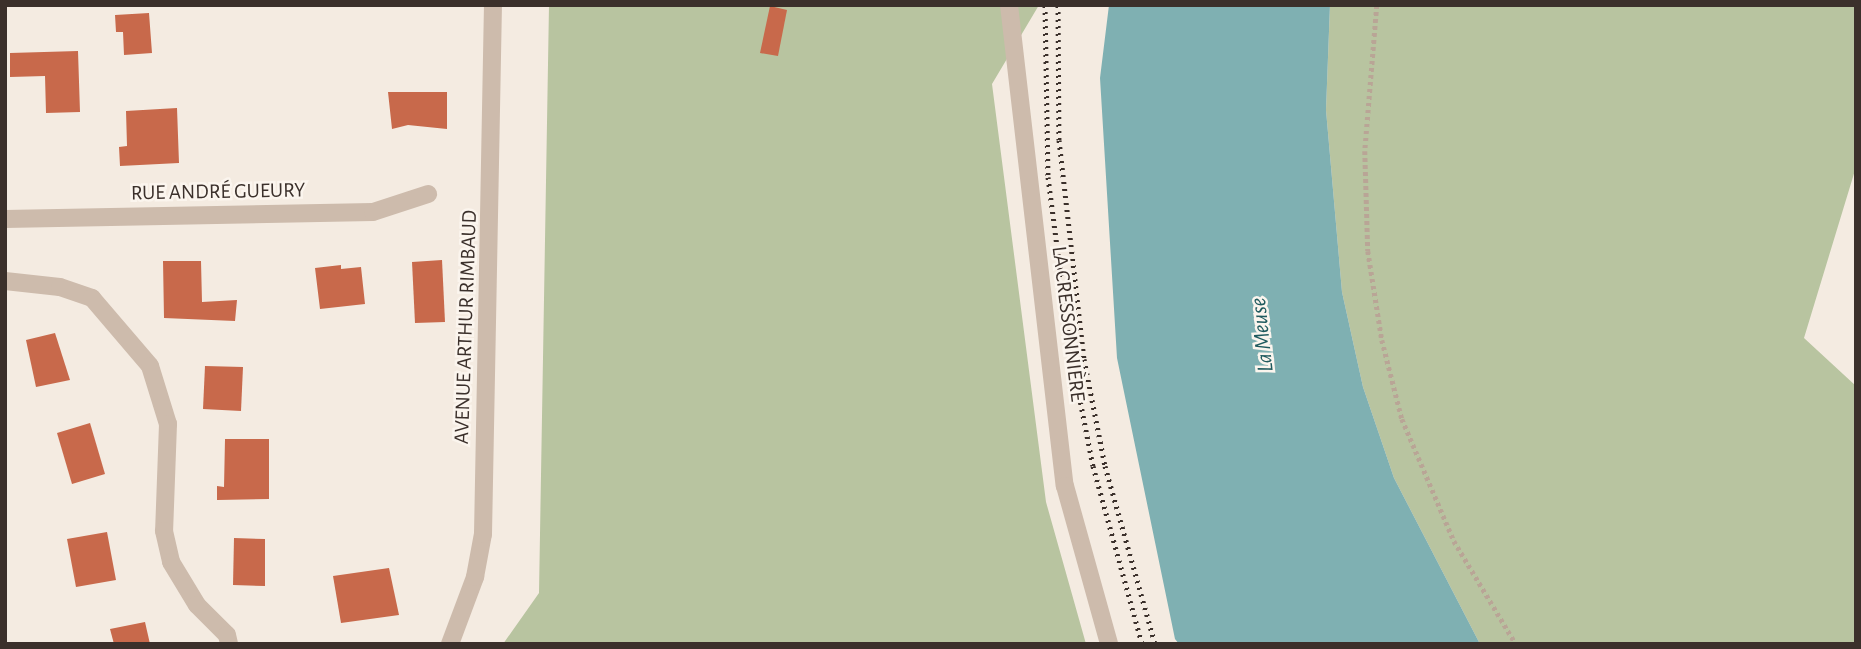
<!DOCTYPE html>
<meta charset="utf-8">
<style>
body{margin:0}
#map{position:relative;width:1861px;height:649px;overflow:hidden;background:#f4ebe1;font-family:"Alegreya Sans",sans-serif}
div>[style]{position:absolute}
.green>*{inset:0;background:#b8c4a0}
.water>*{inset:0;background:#7fb0b2}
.building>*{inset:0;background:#c8694b}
.path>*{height:4.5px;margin-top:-2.25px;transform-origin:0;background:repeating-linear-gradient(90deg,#b9a596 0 3.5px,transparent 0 7px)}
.minor>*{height:18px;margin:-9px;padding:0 9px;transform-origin:9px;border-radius:9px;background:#cdbbac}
.rail>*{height:5px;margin-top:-2.5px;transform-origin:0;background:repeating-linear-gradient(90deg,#3b302b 0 2px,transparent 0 7px)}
span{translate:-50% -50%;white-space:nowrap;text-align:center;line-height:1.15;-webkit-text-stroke:5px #fbf5ee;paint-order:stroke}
.street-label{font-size:21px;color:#3b302b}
.water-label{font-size:23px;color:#1f5a5e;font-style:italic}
.frame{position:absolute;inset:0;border:7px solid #3b302b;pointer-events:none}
</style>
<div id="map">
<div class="green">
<i style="clip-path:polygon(549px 5px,1039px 5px,992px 84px,1046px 502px,1086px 644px,503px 644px,539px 593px)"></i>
<i style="clip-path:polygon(1330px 5px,1856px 5px,1856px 167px,1804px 338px,1856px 386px,1856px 644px,1480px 644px,1394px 478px,1363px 387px,1342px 292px,1326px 110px)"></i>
</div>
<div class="water">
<i style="clip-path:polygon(1109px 5px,1330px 5px,1326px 110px,1342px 292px,1363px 387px,1394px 478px,1480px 644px,1179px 644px,1175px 639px,1117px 358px,1100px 78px)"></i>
</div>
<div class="building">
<i style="clip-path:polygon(770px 6px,787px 10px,778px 56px,760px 53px)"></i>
<i style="clip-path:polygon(149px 13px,152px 53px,124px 55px,123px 32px,116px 32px,115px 15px)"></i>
<i style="clip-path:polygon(78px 51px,80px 112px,46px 113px,45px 76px,10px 77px,10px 53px)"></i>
<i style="clip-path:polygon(388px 92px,447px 92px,447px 129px,408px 125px,392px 129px)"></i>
<i style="clip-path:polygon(177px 108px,179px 163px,120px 166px,119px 147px,127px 146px,126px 111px)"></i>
<i style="clip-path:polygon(442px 260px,445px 322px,415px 323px,412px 262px)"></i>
<i style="clip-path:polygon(163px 261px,201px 261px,202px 302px,237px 300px,235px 321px,164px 318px)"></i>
<i style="clip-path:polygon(341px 265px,341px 269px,361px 267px,365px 304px,320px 309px,315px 268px)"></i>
<i style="clip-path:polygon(55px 333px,70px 380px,36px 387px,26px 340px)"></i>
<i style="clip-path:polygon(205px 366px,243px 367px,241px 411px,203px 409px)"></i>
<i style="clip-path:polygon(90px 423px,105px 474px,72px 484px,57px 433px)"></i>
<i style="clip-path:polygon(225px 439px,269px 439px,269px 499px,217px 500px,217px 486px,224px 487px)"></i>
<i style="clip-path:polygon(107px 532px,116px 580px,76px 587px,67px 539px)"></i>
<i style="clip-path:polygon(234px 538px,265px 539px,265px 586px,233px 585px)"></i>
<i style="clip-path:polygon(389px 568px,399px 615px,341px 623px,333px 576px)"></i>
<i style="clip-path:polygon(145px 622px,150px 644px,114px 644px,110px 629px)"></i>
</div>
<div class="path">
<i style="left:1377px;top:5px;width:146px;rotate:94.7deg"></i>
<i style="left:1365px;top:151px;width:100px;rotate:88.3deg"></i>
<i style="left:1368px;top:251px;width:90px;rotate:81.1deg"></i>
<i style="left:1382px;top:340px;width:81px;rotate:75.8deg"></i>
<i style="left:1402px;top:419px;width:133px;rotate:66.9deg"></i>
<i style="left:1454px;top:541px;width:120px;rotate:59deg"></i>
</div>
<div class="minor">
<i style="left:1009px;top:5px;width:484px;rotate:83.4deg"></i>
<i style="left:1065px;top:486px;width:164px;rotate:74.4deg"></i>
<i style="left:5px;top:219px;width:368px;rotate:-1.1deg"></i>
<i style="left:373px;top:212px;width:58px;rotate:-18.1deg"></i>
<i style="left:5px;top:281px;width:55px;rotate:6.2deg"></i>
<i style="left:60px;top:287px;width:34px;rotate:19deg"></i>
<i style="left:92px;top:298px;width:89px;rotate:49.5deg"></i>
<i style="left:150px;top:366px;width:61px;rotate:72.8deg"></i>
<i style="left:168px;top:424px;width:107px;rotate:92.1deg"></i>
<i style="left:164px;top:531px;width:32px;rotate:77deg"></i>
<i style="left:171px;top:562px;width:50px;rotate:58.8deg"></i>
<i style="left:197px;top:605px;width:42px;rotate:45deg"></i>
<i style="left:227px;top:635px;width:9px;rotate:77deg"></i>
<i style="left:450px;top:644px;width:72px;rotate:-69.5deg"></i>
<i style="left:475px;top:577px;width:44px;rotate:-79.5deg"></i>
<i style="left:483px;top:534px;width:529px;rotate:-88.92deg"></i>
</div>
<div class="rail">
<i style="left:1045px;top:5px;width:172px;rotate:89deg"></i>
<i style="left:1048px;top:177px;width:178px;rotate:82.6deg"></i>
<i style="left:1071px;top:354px;width:114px;rotate:78.9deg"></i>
<i style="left:1093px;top:466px;width:185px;rotate:74.6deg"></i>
<i style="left:1058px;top:5px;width:135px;rotate:89.6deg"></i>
<i style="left:1059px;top:140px;width:220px;rotate:83.5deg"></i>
<i style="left:1084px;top:359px;width:109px;rotate:78.9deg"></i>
<i style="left:1105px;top:466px;width:185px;rotate:74.3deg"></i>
</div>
<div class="street-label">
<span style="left:218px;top:192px;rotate:-1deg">RUE ANDRÉ GUEURY</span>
<span style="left:1068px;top:324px;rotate:83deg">LA CRESSONNIÈRE</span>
<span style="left:466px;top:327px;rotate:-88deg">AVENUE ARTHUR RIMBAUD</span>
</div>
<div class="water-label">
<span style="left:1263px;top:335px;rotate:-96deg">La Meuse</span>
</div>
<div class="frame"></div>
</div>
